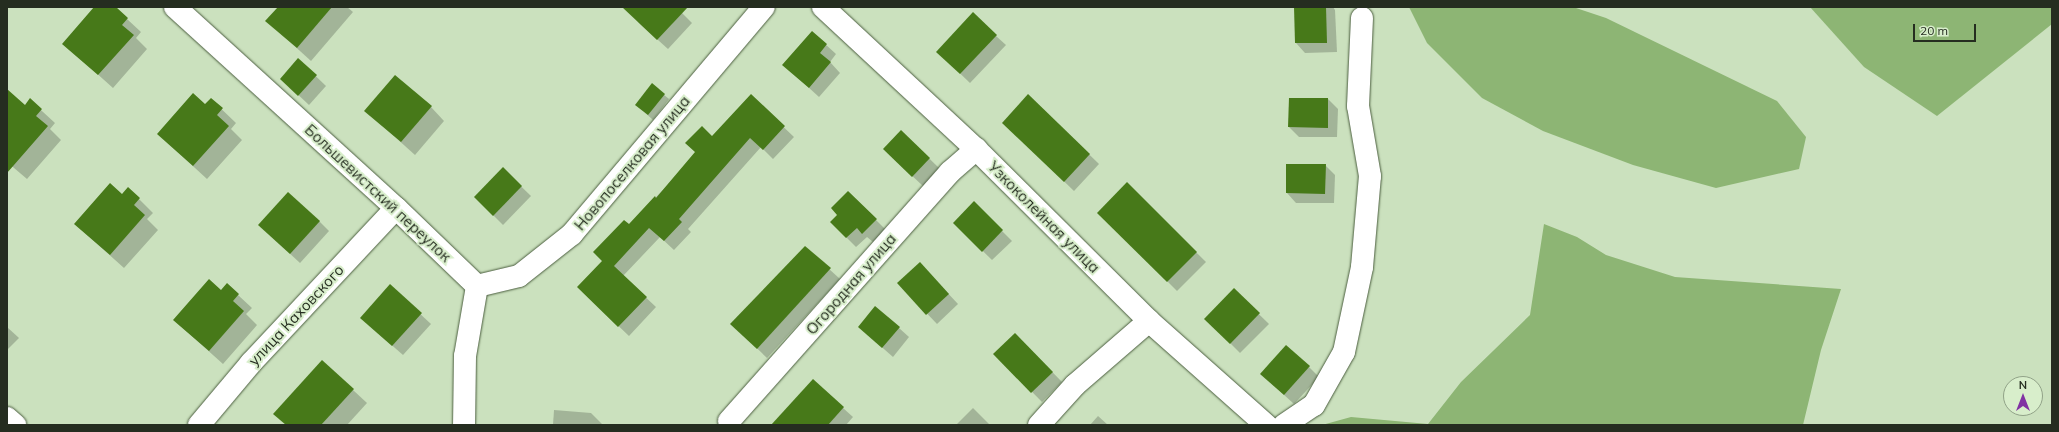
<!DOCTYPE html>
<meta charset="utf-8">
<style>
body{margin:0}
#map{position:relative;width:2059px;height:432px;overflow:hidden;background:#cbe1be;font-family:Mulish,sans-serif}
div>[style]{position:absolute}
.green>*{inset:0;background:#8db574}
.shadow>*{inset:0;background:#0003}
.building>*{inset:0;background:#477919}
.roads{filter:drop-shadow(0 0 1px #4b5e3f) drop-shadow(0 0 1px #4b5e3f)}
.minor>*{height:22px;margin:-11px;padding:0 11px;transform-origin:11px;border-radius:11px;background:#fff}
span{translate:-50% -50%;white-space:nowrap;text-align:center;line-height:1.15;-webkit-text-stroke:4px #d8eecb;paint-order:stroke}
.street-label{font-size:15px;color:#252d20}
.frame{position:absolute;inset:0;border:8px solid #252d20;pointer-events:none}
.north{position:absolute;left:2003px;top:376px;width:40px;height:40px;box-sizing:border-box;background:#d8eecb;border:1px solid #90a187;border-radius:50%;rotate:0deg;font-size:11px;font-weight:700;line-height:16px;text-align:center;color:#252d20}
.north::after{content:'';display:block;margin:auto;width:14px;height:18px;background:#8132a3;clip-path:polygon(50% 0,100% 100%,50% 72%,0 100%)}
.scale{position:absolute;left:1913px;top:24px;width:63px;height:18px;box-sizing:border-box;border:2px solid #252d20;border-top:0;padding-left:5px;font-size:12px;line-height:14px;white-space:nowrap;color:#252d20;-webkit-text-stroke:3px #d8eecb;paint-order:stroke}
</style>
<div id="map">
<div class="green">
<i style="clip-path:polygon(1409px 7px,1573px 7px,1606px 18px,1777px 101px,1806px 137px,1799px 169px,1716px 188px,1633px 165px,1543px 131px,1482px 98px,1427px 43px)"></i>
<i style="clip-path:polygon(1810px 7px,2052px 7px,2052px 24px,1937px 116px,1864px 67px)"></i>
<i style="clip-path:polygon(1544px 224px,1577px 237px,1606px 255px,1675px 277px,1841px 289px,1821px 350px,1803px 425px,1322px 425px,1351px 417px,1428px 424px,1461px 382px,1530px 315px)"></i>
</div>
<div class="shadow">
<i style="clip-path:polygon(96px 7px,127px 19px,141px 32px,136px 38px,147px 49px,113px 88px,64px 44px)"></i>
<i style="clip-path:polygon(279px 7px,347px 7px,353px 12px,311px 61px,267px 21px)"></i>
<i style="clip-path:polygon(634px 7px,676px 7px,692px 23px,668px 49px,638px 22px)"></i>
<i style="clip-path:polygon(1295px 7px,1333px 7px,1335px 10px,1337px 52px,1305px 53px,1296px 43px)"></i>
<i style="clip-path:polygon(812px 32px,836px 54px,830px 62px,840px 73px,819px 97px,784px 65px)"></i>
<i style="clip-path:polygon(996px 36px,1006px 45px,970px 83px,947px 61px)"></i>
<i style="clip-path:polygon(298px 59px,326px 86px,309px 105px,291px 88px)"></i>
<i style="clip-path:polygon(652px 85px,669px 99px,653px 120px,641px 109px)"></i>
<i style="clip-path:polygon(1028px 95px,1099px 164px,1074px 191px,1013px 132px)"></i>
<i style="clip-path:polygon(751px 96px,794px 137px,773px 159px,761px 147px,688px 229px,691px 232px,674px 250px,660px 237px,623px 276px,656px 307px,629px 336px,588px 297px,604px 261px,629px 226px)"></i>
<i style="clip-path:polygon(211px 99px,236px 123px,231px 129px,242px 140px,207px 179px,158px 134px,205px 106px)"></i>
<i style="clip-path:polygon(1290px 99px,1328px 99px,1338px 109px,1337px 137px,1299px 137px,1289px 127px)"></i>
<i style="clip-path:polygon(30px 100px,55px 123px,50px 129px,61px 140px,27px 179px,7px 162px,7px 102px,25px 106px)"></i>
<i style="clip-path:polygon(431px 107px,444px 121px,415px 155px,366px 111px)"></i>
<i style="clip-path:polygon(901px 131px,939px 168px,923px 186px,894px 159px)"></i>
<i style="clip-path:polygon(1325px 165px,1335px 175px,1334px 203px,1296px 203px,1287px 193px)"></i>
<i style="clip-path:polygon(503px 169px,531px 196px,503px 225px,475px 197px)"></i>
<i style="clip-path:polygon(1127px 184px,1206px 262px,1177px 291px,1099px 213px)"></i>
<i style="clip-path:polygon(848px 192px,886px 230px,873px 242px,867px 237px,856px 247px,831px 222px,839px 215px)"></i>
<i style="clip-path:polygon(122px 196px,139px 199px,153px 213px,147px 219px,158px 230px,124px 268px,75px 224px)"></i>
<i style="clip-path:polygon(974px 203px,1012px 241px,992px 260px,954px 223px)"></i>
<i style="clip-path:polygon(319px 221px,329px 231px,300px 263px,259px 225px)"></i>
<i style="clip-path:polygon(805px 247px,840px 279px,767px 358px,741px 333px)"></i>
<i style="clip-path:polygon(929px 273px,958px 304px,937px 324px,898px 283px)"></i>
<i style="clip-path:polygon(390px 286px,431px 324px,403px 355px,371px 327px)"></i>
<i style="clip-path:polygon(1234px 290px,1269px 324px,1240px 353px,1206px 319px)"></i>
<i style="clip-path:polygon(221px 291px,238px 295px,252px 308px,246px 314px,257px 325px,223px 364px,174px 320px)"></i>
<i style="clip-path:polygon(7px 327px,19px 338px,7px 350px)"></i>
<i style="clip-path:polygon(859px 327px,899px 328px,909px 337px,893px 357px)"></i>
<i style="clip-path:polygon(1025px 344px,1062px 382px,1042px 402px,995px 354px)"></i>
<i style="clip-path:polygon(1309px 367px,1319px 377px,1294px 404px,1271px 383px)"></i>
<i style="clip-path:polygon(353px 390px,367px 403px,347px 425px,286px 425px)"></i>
<i style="clip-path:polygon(843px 408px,853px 417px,846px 425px,773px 425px)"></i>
<i style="clip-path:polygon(973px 408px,990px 425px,956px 425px)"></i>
<i style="clip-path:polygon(554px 410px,591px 413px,603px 425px,553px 425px)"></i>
<i style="clip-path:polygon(1098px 416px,1108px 425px,1090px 425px)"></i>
</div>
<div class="building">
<i style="clip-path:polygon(94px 7px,116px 7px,128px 18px,122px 25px,134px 35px,98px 75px,62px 44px)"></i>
<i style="clip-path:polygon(278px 7px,332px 7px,297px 48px,265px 21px)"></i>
<i style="clip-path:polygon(622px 7px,688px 7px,657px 40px)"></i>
<i style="clip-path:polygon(1294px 7px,1326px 7px,1327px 43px,1295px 43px)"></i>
<i style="clip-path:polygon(973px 12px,997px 35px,960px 74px,936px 52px)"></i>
<i style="clip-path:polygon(812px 31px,827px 44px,820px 53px,831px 62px,809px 88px,782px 65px)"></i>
<i style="clip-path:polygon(298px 58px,317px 75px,298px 96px,280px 79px)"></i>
<i style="clip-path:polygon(395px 75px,432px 106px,401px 142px,364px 111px)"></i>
<i style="clip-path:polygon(652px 83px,665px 94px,648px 115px,635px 105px)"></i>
<i style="clip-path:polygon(7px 89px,25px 105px,30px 98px,42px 109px,36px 116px,48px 126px,7px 173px)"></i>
<i style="clip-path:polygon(193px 93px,205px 104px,211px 98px,223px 108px,217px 115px,229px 126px,193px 166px,157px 134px)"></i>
<i style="clip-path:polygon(751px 94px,785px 126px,763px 150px,750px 138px,679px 219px,682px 222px,664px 241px,649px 228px,614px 266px,647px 297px,618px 327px,577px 287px,602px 261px,593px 252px,624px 220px,629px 224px,655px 196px,656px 198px,695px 152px,685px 143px,702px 126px,712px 136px)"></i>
<i style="clip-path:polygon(1028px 94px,1090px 154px,1064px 182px,1002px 123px)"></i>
<i style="clip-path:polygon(1289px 98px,1328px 98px,1328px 128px,1288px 127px)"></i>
<i style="clip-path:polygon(901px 130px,930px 158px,912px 177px,883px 149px)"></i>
<i style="clip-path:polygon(1286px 164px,1326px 164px,1325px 194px,1286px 193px)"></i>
<i style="clip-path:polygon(503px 167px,522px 186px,493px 216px,474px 197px)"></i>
<i style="clip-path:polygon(1127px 182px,1197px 252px,1167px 282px,1097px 213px)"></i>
<i style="clip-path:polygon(110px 183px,122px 194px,128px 187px,140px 198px,134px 205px,145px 215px,110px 255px,74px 224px)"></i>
<i style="clip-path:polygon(848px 191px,877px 219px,862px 234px,857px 228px,846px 238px,830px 222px,837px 215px,831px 208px)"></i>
<i style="clip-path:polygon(288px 192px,320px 221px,290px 254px,258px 225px)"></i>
<i style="clip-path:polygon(974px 201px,1003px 230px,982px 252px,953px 223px)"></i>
<i style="clip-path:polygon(805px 246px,831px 268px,757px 349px,730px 324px)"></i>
<i style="clip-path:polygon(920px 262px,949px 294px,926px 315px,897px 283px)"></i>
<i style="clip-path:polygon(209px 279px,221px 290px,227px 283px,239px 294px,233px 301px,244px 311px,209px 351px,173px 320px)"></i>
<i style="clip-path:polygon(390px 284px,422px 313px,392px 346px,360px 318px)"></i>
<i style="clip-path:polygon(1234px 288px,1260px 313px,1230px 344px,1204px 319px)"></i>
<i style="clip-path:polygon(875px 306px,900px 327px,882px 348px,858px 327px)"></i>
<i style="clip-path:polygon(1015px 333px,1053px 372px,1031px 393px,993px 354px)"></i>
<i style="clip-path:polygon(1286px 345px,1310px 366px,1284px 395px,1260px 374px)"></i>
<i style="clip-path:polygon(322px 360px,354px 389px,321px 425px,286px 425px,273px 414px)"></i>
<i style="clip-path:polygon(813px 379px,844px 407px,828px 425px,771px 425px)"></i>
</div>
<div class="roads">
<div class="minor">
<i style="left:175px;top:7px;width:299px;rotate:42.3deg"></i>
<i style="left:396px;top:208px;width:112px;rotate:43.9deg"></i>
<i style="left:477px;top:286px;width:71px;rotate:99.7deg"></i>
<i style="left:465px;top:356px;width:69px;rotate:90.8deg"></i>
<i style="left:823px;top:7px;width:209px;rotate:42.9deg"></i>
<i style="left:976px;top:149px;width:244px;rotate:44.8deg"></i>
<i style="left:1149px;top:321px;width:157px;rotate:41.6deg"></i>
<i style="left:477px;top:286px;width:43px;rotate:-13.4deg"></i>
<i style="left:519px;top:276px;width:68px;rotate:-38.4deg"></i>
<i style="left:572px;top:234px;width:297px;rotate:-49.8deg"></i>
<i style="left:7px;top:418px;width:11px;rotate:41deg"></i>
<i style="left:729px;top:421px;width:333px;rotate:-48.4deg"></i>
<i style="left:950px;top:172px;width:35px;rotate:-41deg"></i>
<i style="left:199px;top:425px;width:81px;rotate:-50deg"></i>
<i style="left:251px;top:363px;width:212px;rotate:-46.9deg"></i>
<i style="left:1039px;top:425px;width:54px;rotate:-48deg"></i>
<i style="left:1075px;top:385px;width:98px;rotate:-40.9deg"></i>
<i style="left:1284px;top:425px;width:36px;rotate:-34deg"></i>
<i style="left:1314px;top:405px;width:61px;rotate:-60.5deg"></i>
<i style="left:1344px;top:352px;width:87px;rotate:-78deg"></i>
<i style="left:1362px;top:267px;width:91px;rotate:-85deg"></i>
<i style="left:1370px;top:176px;width:71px;rotate:-99.7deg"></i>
<i style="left:1358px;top:106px;width:88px;rotate:-87.4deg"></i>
</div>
</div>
<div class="street-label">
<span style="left:632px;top:163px;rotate:-50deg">Новопоселковая улица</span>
<span style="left:378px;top:193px;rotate:43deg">Большевистский переулок</span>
<span style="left:1044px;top:217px;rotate:45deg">Узкоколейная улица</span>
<span style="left:851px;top:284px;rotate:-49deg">Огородная улица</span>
<span style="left:296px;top:315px;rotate:-47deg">улица Каховского</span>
</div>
<div class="frame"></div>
<div class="north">N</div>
<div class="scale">20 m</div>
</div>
